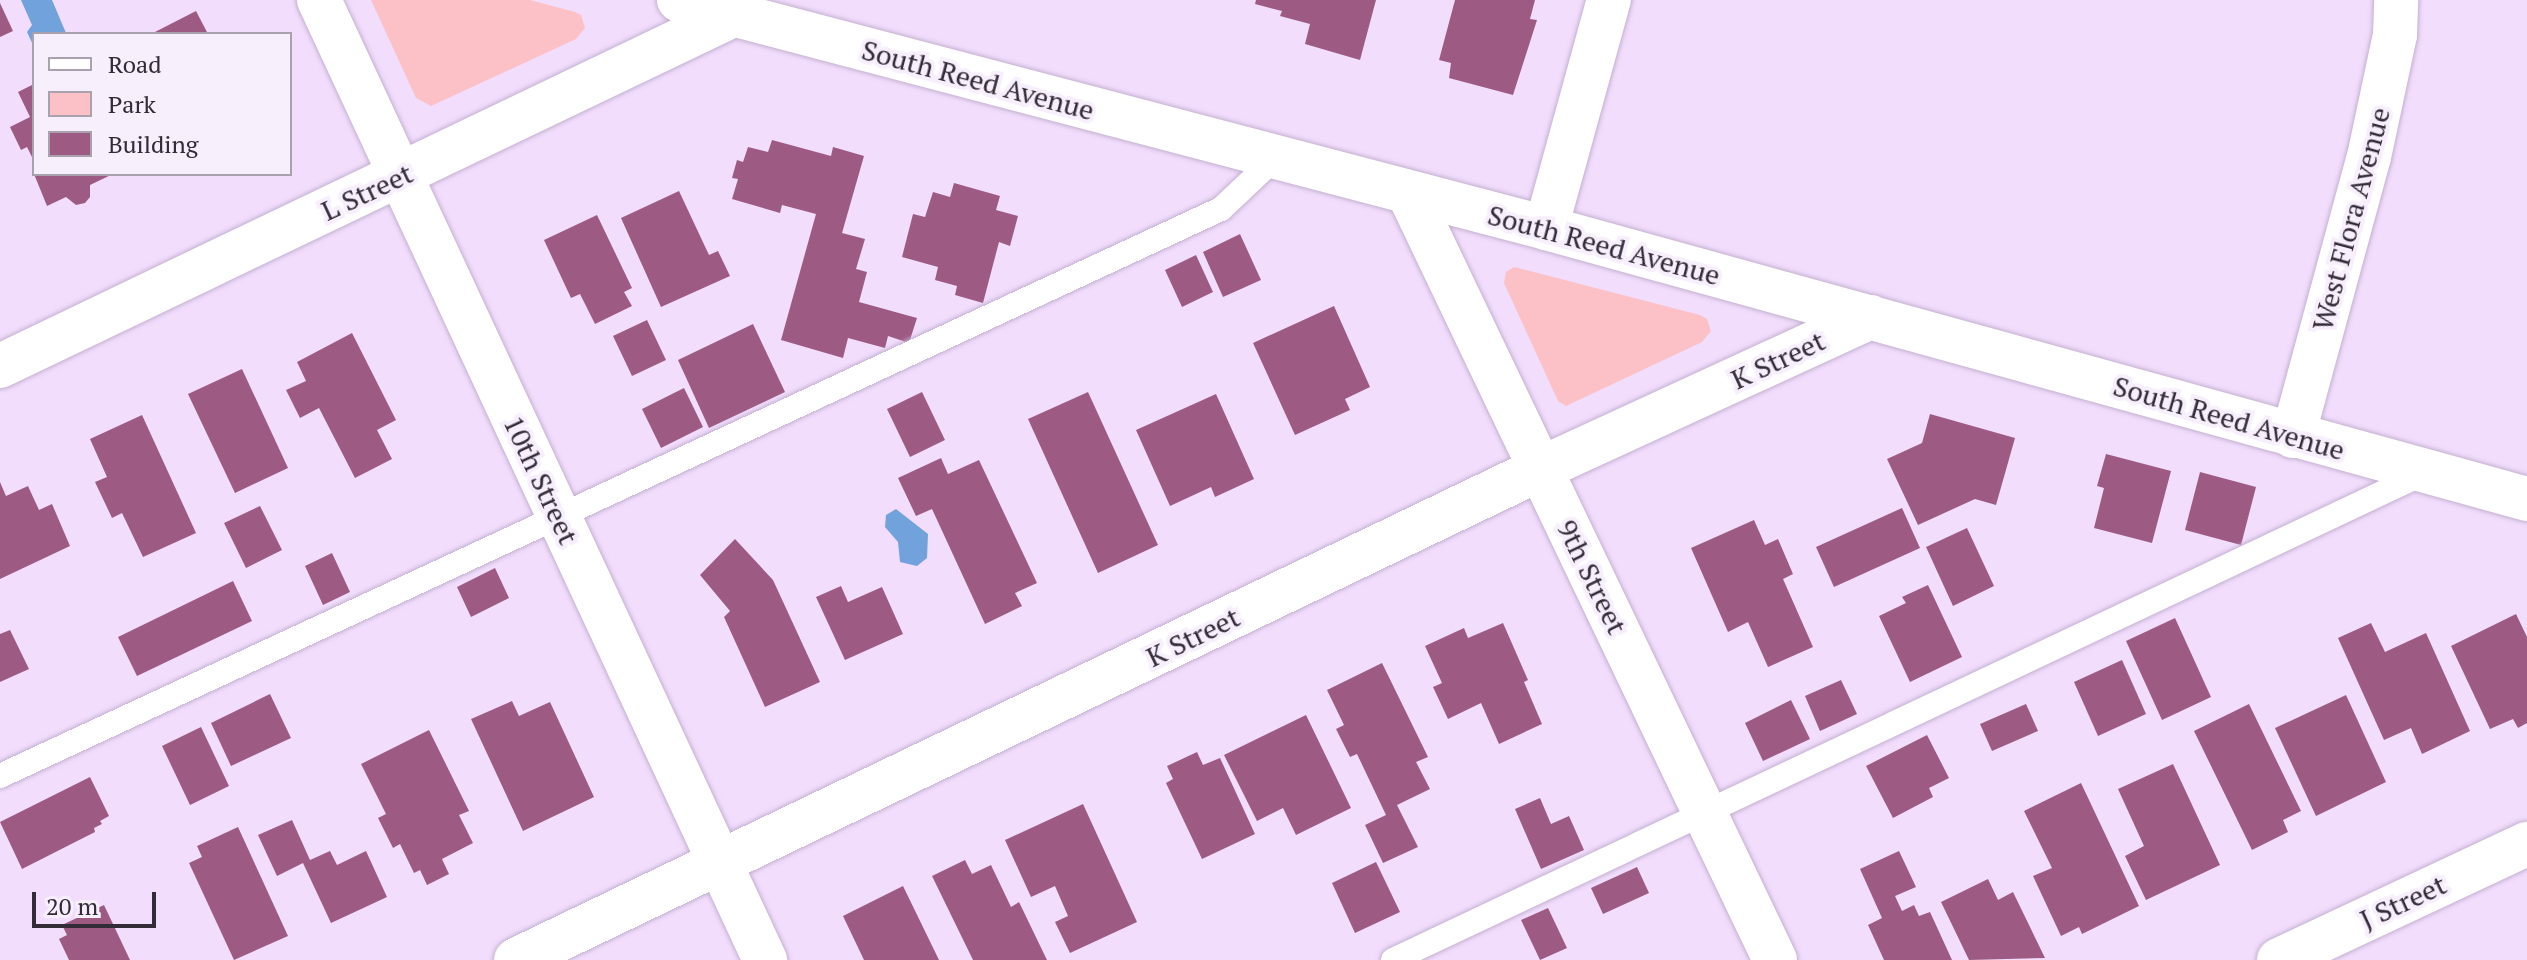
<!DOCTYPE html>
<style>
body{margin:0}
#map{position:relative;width:2527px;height:960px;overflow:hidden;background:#f2ddfd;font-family:"PT Serif",serif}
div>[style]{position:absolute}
.green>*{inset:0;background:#fbc1c6}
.water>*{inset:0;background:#72a2dc}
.building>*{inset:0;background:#9d5b84}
.roads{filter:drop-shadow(0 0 2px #c4b0cf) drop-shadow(0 0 2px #c4b0cf)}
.lane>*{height:24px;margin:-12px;padding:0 12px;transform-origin:12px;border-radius:12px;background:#fff}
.street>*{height:44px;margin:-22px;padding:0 22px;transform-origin:22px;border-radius:22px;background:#fff}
.secondary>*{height:44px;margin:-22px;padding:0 22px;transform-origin:22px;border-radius:22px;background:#fff}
span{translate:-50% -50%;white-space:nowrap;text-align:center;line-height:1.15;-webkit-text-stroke:8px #f8effd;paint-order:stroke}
.street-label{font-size:28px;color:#332b37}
.legend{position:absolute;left:32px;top:32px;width:260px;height:144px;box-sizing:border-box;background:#f8effd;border:2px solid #a9a1ae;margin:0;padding:10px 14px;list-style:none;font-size:24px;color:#332b37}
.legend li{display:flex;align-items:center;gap:16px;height:40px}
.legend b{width:40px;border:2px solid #a9a1ae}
.scale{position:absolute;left:32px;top:892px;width:124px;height:36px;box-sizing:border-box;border:4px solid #332b37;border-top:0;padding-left:10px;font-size:24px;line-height:28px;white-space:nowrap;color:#332b37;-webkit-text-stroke:6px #f8effd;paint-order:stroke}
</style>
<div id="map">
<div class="green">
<i style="clip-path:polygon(371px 0,530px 0,575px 12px,581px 15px,585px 28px,576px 39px,431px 106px,416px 98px)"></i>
<i style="clip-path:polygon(1514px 267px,1700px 315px,1707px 319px,1711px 331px,1702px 342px,1566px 406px,1558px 401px,1504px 283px,1506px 272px)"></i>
</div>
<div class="water">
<i style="clip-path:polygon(21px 0,52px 0,66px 33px,34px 34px,34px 47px,27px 32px,32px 25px)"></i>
<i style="clip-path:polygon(896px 509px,928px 534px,927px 558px,917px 566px,900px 562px,898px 542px,885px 527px,886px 515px)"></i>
</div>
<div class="building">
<i style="clip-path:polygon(1256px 0,1376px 0,1360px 60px,1305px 44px,1310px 24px,1280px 16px,1282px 11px,1255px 4px)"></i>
<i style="clip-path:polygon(1455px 0,1535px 0,1530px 19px,1537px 20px,1513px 95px,1449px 78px,1451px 63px,1439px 60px)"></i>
<i style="clip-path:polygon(0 3px,13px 31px,0 37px)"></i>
<i style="clip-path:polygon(196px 11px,208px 34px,151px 34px)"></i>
<i style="clip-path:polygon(34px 84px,34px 161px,27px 147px,21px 150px,10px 127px,30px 117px,18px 92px)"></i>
<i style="clip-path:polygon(772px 140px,831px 156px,833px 147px,864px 156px,842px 233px,865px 239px,856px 269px,867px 272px,859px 302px,917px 318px,909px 343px,888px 336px,885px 348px,848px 338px,843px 358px,781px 340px,816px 214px,782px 205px,780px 213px,732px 199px,738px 179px,732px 178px,737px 160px,743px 162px,748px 147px,768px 152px)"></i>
<i style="clip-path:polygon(34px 174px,113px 174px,90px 185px,90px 197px,85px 203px,76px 205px,66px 197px,47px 206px)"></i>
<i style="clip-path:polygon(954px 183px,1000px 196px,996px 210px,1018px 216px,1010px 246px,999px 242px,983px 303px,955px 295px,957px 286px,935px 280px,938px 267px,902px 257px,913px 214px,925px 217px,933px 192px,950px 197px)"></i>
<i style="clip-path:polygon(679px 191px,709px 255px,718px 251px,730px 276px,661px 307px,621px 218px)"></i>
<i style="clip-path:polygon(597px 215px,632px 288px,624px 292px,632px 306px,595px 324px,580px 294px,571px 298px,544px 240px)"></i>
<i style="clip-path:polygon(1240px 234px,1261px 280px,1223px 297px,1203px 252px)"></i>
<i style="clip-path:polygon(1196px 255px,1213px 292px,1182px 307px,1165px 270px)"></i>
<i style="clip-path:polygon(1334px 306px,1370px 387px,1345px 399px,1350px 410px,1295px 435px,1253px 343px)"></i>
<i style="clip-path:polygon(647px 320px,666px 360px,632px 376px,613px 336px)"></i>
<i style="clip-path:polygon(753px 324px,785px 392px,709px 428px,678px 360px)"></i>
<i style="clip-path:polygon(352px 333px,396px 420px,377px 430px,392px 459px,355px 478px,319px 408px,300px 418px,286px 390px,306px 381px,297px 362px)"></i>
<i style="clip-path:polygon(242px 369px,288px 468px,235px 493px,188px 394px)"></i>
<i style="clip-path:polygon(684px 388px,703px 427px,661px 448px,642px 409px)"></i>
<i style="clip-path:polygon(922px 392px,945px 440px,910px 457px,887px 409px)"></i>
<i style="clip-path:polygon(1088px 392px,1158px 545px,1098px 573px,1028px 419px)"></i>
<i style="clip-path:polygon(1216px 394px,1254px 479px,1215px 497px,1211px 487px,1170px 506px,1136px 430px)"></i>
<i style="clip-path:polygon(1930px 414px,2015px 438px,1996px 505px,1975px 499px,1918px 525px,1887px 459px,1922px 443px)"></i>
<i style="clip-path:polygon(142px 415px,196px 533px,143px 557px,122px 513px,112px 518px,95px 482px,107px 477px,90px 439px)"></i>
<i style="clip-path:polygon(2106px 454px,2171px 471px,2152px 543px,2094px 528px,2104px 488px,2097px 486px)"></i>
<i style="clip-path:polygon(941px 458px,948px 474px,979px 460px,1037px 583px,1015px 593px,1022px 606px,985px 624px,932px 509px,916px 516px,898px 478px)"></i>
<i style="clip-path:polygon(2200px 472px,2256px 487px,2241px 545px,2185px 530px)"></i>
<i style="clip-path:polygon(0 482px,6px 496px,28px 486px,39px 510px,52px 504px,70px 546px,0 579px)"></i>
<i style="clip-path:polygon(260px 506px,282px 550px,246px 568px,224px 523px)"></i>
<i style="clip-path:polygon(1902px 508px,1920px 548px,1834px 587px,1816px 547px)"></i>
<i style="clip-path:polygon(1754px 520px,1765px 545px,1778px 539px,1793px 574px,1783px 579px,1813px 647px,1768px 667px,1748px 622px,1728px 632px,1691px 548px)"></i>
<i style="clip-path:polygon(1967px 528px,1994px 586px,1953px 606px,1926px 547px)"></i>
<i style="clip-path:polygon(735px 539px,773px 580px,820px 682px,765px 707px,724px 617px,730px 611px,700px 575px)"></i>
<i style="clip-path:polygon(332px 553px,350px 592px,323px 605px,305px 566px)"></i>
<i style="clip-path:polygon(495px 568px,509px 598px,471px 617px,457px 587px)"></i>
<i style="clip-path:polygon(233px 581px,252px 621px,137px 676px,118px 637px)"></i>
<i style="clip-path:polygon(1928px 585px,1962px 657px,1910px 682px,1879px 616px,1906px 603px,1902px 597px)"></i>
<i style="clip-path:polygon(841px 586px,848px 602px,882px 587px,903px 634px,845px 660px,816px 597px)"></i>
<i style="clip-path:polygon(2516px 614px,2527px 637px,2527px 723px,2518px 728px,2513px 719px,2490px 729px,2451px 646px)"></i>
<i style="clip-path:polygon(2175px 618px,2211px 697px,2162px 720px,2126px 641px)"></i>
<i style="clip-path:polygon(1503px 623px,1528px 680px,1524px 682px,1542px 724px,1499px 744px,1481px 703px,1448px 719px,1433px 687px,1442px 683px,1425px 646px,1464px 628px,1468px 638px)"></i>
<i style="clip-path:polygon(2371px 623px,2385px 652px,2426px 633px,2470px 731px,2422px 754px,2411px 728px,2384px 740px,2338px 638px)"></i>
<i style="clip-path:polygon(10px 630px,29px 669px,0 682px,0 634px)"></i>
<i style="clip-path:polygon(2122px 660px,2146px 714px,2098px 736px,2074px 682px)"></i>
<i style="clip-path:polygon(1382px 663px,1428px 757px,1416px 762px,1430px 789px,1397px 805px,1418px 847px,1383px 863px,1365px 825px,1386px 815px,1357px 754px,1350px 757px,1336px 729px,1344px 725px,1327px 690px)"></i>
<i style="clip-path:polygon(1841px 680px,1857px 714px,1820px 731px,1805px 696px)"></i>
<i style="clip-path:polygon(270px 694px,291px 738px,231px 766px,211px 723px)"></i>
<i style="clip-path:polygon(2346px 695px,2386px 782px,2316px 816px,2275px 728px)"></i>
<i style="clip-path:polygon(1791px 700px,1810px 739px,1763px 761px,1745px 723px)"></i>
<i style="clip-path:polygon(512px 701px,519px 716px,550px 702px,594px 797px,523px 831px,471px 719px)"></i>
<i style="clip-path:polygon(2026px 704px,2038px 731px,1992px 751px,1980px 724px)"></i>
<i style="clip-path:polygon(2249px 704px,2301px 811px,2283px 820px,2288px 832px,2252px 850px,2194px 731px)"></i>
<i style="clip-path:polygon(1306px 715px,1351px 808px,1296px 835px,1283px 808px,1257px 821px,1224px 755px)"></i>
<i style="clip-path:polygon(201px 727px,229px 786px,190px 805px,162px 746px)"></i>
<i style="clip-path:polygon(429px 730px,469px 811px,459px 815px,473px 843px,442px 859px,449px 874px,427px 885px,420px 870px,414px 873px,400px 844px,393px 848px,378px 818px,386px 814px,361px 764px)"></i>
<i style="clip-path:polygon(1927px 735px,1949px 778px,1929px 788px,1933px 797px,1893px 818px,1866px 766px)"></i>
<i style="clip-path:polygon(1197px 752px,1203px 765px,1220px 758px,1255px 834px,1202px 859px,1166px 783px,1173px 779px,1167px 766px)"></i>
<i style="clip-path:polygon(2173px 764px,2220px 865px,2146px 900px,2125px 856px,2144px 846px,2118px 789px)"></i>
<i style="clip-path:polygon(90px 777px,109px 816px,100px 821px,102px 824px,94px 828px,95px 832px,22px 869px,0 822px)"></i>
<i style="clip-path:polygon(2081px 783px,2139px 906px,2082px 934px,2079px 927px,2061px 936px,2033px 876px,2052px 868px,2024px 811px)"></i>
<i style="clip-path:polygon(1540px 798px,1551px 824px,1569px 816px,1584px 850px,1541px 869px,1515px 809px)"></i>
<i style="clip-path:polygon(1083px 804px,1137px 922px,1070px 953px,1055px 922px,1068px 916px,1055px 886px,1031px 897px,1005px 840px)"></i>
<i style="clip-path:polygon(292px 820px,310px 860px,330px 851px,337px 865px,366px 851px,387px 897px,331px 923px,303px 863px,277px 876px,258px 835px)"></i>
<i style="clip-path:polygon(238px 827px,288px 936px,234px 960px,189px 863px,202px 857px,197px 846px)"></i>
<i style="clip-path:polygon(1899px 851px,1916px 887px,1895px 896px,1902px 911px,1914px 905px,1919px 916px,1930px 912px,1952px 960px,1884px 960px,1868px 925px,1882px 918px,1860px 869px)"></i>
<i style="clip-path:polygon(965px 860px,972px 874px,991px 865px,1011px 907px,1019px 902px,1047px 960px,973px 960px,932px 876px)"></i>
<i style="clip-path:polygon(1376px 862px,1400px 912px,1355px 933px,1332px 883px)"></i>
<i style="clip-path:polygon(1637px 867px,1649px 893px,1603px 914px,1591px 888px)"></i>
<i style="clip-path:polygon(1988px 879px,1998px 900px,2013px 892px,2045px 958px,1969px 960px,1941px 902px)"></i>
<i style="clip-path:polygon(903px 886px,939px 960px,864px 960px,843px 916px)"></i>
<i style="clip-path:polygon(104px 905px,130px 960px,69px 960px,59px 939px,67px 935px,62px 925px)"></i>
<i style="clip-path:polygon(1548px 908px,1567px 948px,1540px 960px,1521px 920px)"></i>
</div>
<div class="roads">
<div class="lane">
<i style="left:0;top:776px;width:1346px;rotate:-24.91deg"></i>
<i style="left:1221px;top:209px;width:73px;rotate:-43.3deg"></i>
<i style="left:1393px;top:960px;width:1140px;rotate:-25.28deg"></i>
</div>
<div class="street">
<i style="left:319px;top:0;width:1059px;rotate:65.08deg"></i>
<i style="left:1409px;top:194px;width:849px;rotate:64.46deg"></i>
<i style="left:1546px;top:228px;width:237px;rotate:-74.6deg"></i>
<i style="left:0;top:366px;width:813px;rotate:-25.59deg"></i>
<i style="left:2293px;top:436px;width:289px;rotate:-74.8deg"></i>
<i style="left:2369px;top:157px;width:125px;rotate:-78deg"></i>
<i style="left:2395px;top:35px;width:35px;rotate:-88deg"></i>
<i style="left:516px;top:960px;width:1136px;rotate:-25.62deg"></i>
<i style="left:1540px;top:469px;width:364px;rotate:-24.7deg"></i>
<i style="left:2279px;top:960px;width:274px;rotate:-25.1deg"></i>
</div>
<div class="secondary">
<i style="left:679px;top:0;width:896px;rotate:14.73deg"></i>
<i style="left:1546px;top:228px;width:1018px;rotate:15.44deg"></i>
</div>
</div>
<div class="street-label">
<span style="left:978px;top:80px;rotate:15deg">South Reed Avenue</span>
<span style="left:367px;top:192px;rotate:-25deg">L Street</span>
<span style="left:2351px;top:219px;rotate:-75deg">West Flora Avenue</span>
<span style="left:1604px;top:245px;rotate:15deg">South Reed Avenue</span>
<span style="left:1778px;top:360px;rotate:-25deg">K Street</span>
<span style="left:2229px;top:418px;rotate:16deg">South Reed Avenue</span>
<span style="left:541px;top:480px;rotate:65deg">10th Street</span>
<span style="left:1592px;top:577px;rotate:64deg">9th Street</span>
<span style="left:1193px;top:637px;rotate:-26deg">K Street</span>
<span style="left:2403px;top:902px;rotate:-25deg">J Street</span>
</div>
<ul class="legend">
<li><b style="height:10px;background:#fff"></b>Road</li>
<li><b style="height:22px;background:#fbc1c6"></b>Park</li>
<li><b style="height:22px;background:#9d5b84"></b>Building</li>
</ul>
<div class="scale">20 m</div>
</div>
